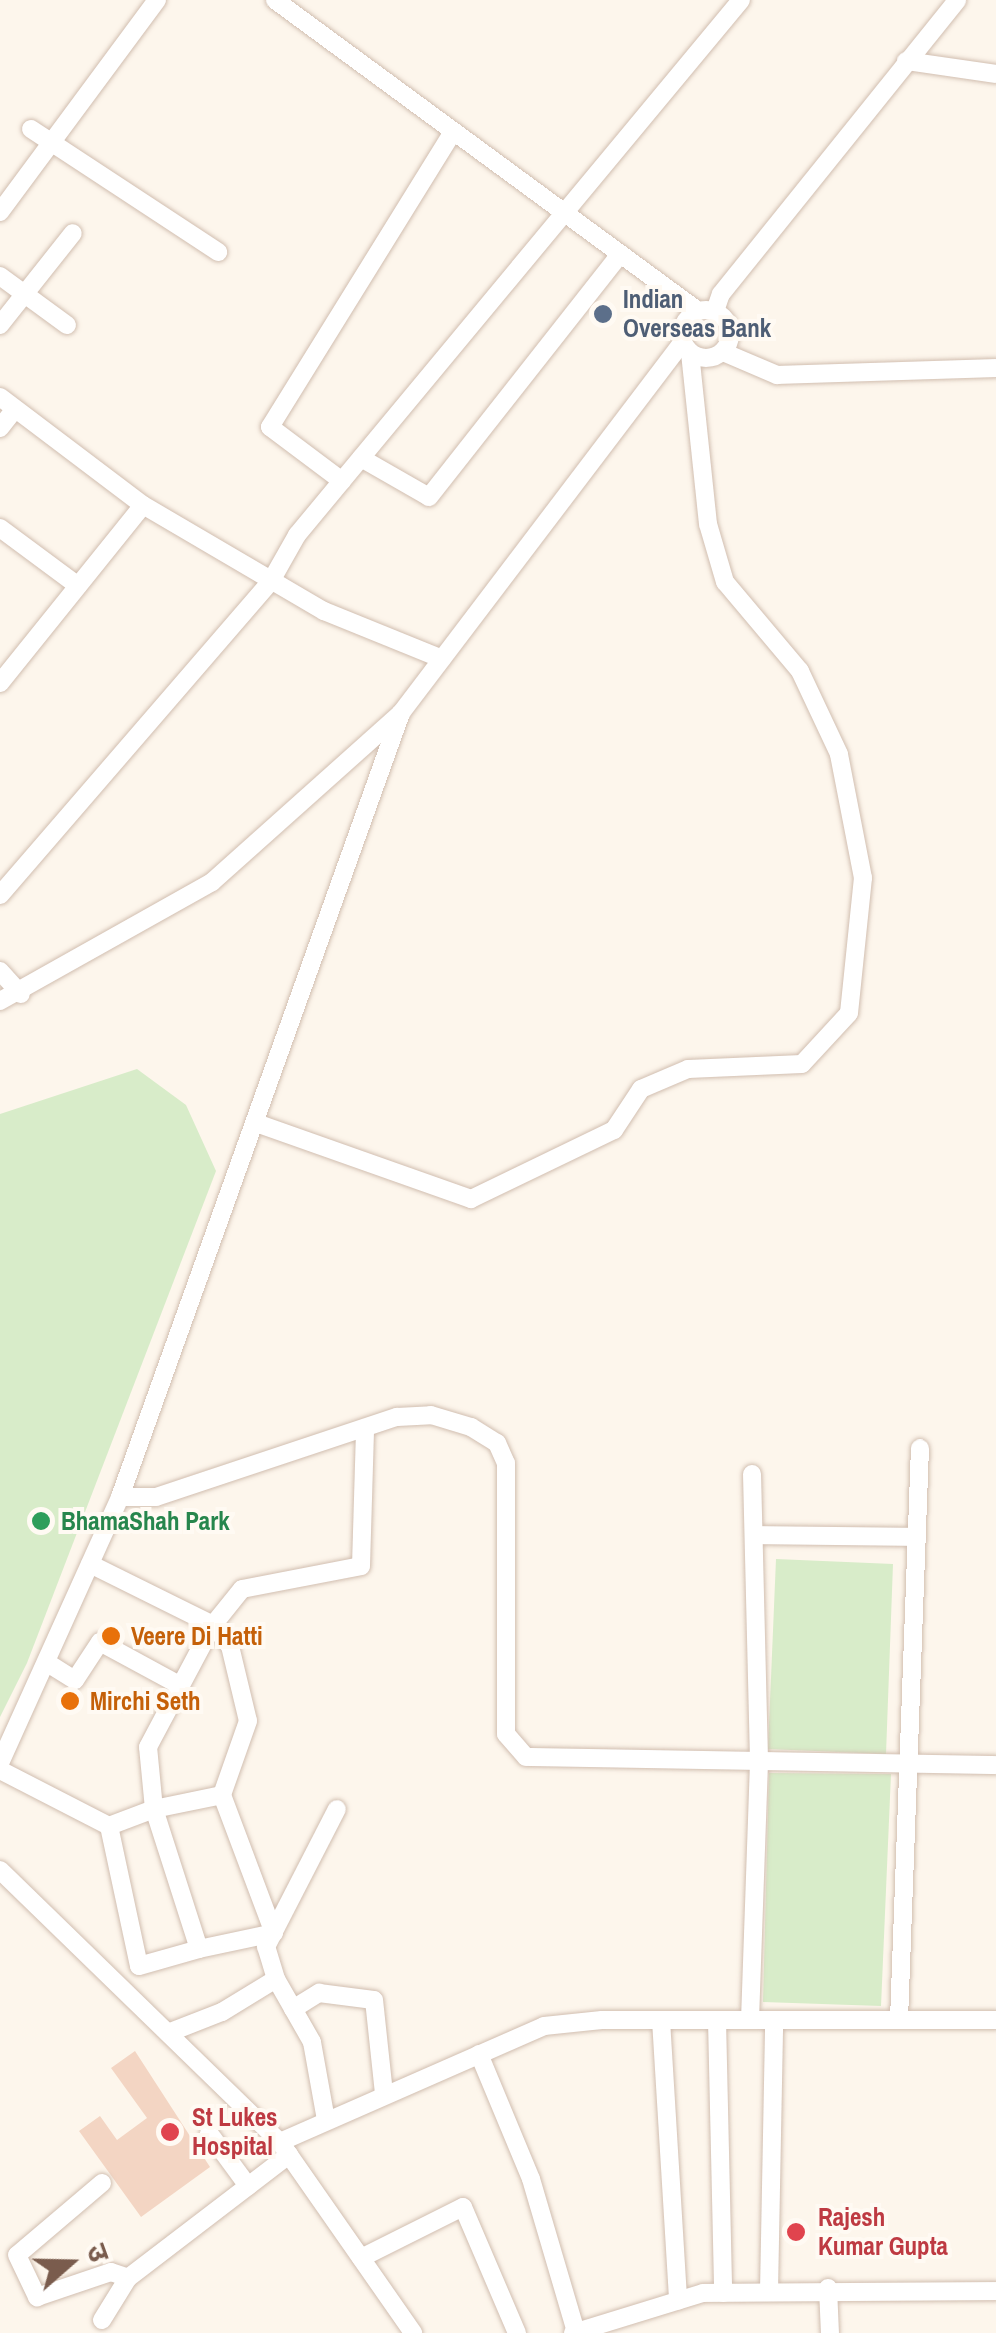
<!DOCTYPE html>
<meta charset="utf-8">
<style>
body{margin:0}
#map{position:relative;width:996px;height:2333px;overflow:hidden;background:#fdf6ec;font-family:"Archivo Narrow","Noto Sans Devanagari",sans-serif}
div>[style]{position:absolute}
.green>*{inset:0;background:#d8ecc9}
.building>*{inset:0;background:#f3d5c3}
.roads{filter:drop-shadow(0 0 2px #d1beb0) drop-shadow(0 0 2px #d1beb0)}
.minor>*{height:18px;margin:-9px;padding:0 9px;transform-origin:9px;border-radius:9px;background:#fff}
.minor>.ring{margin:-9px;padding:0;box-sizing:content-box;background:none;border:18px solid #fff;border-radius:50%}
.dots>*{width:28px;height:28px;translate:-50% -50%;box-sizing:border-box;border:5px solid #fffaf3;border-radius:50%}
span{translate:-50% -50%;white-space:nowrap;text-align:center;line-height:1.15;-webkit-text-stroke:8px #fffaf3;paint-order:stroke}
.service-label{font-size:25px;color:#4e5e75;font-weight:700}
.left{translate:0 -50%;text-align:left}
.leisure-label{font-size:25px;color:#27864d;font-weight:700}
.food-label{font-size:25px;color:#c56008;font-weight:700}
.health-label{font-size:25px;color:#be3a42;font-weight:700}
.north{position:absolute;left:20px;top:2213px;width:100px;height:100px;-webkit-text-stroke:8px #fffaf3;paint-order:stroke;rotate:70deg;font-size:28px;font-weight:700;line-height:40px;text-align:center;color:#7a5c4d}
.north::after{content:'';display:block;margin:auto;width:35px;height:45px;background:#7a5c4d;clip-path:polygon(50% 0,100% 100%,50% 72%,0 100%)}
</style>
<div id="map">
<div class="green">
<i style="clip-path:polygon(137px 1069px,186px 1105px,216px 1171px,27px 1663px,0 1717px,0 1114px)"></i>
<i style="clip-path:polygon(776px 1559px,893px 1564px,886px 1754px,768px 1749px)"></i>
<i style="clip-path:polygon(769px 1773px,891px 1774px,881px 2006px,763px 2002px)"></i>
</div>
<div class="building">
<i style="clip-path:polygon(135px 2051px,210px 2167px,141px 2217px,79px 2131px,100px 2116px,117px 2140px,147px 2118px,111px 2068px)"></i>
</div>
<div class="roads">
<div class="minor">
<i style="left:275px;top:0;width:525px;rotate:36.32deg"></i>
<i style="left:906px;top:61px;width:91px;rotate:8.2deg"></i>
<i style="left:31px;top:129px;width:224px;rotate:33.3deg"></i>
<i style="left:0;top:212px;width:264px;rotate:-53.5deg"></i>
<i style="left:0;top:276px;width:83px;rotate:36.2deg"></i>
<i class="ring" style="left:682px;top:310px;width:30px;height:30px"></i>
<i style="left:715px;top:311px;width:18px;rotate:-71deg"></i>
<i style="left:721px;top:294px;width:377px;rotate:-51.2deg"></i>
<i style="left:0;top:325px;width:117px;rotate:-51.6deg"></i>
<i style="left:723px;top:352px;width:59px;rotate:23.1deg"></i>
<i style="left:777px;top:375px;width:219px;rotate:-1.8deg"></i>
<i style="left:0;top:397px;width:179px;rotate:37.1deg"></i>
<i style="left:143px;top:505px;width:210px;rotate:30.4deg"></i>
<i style="left:324px;top:611px;width:127px;rotate:22.1deg"></i>
<i style="left:0;top:428px;width:24px;rotate:-52deg"></i>
<i style="left:361px;top:458px;width:78px;rotate:29.8deg"></i>
<i style="left:429px;top:497px;width:309px;rotate:-51.8deg"></i>
<i style="left:342px;top:481px;width:90px;rotate:-143.1deg"></i>
<i style="left:270px;top:427px;width:347px;rotate:-58.2deg"></i>
<i style="left:0;top:528px;width:97px;rotate:36.6deg"></i>
<i style="left:0;top:683px;width:228px;rotate:-51.2deg"></i>
<i style="left:0;top:895px;width:415px;rotate:-49.2deg"></i>
<i style="left:271px;top:581px;width:53px;rotate:-60.5deg"></i>
<i style="left:297px;top:535px;width:695px;rotate:-50.31deg"></i>
<i style="left:0;top:971px;width:31px;rotate:48deg"></i>
<i style="left:0;top:1001px;width:243px;rotate:-29.3deg"></i>
<i style="left:212px;top:882px;width:254px;rotate:-41.8deg"></i>
<i style="left:401px;top:713px;width:466px;rotate:-52.8deg"></i>
<i style="left:259px;top:1124px;width:225px;rotate:19.5deg"></i>
<i style="left:471px;top:1199px;width:159px;rotate:-25.8deg"></i>
<i style="left:614px;top:1130px;width:49px;rotate:-56.6deg"></i>
<i style="left:641px;top:1089px;width:51px;rotate:-23.1deg"></i>
<i style="left:688px;top:1069px;width:114px;rotate:-2.5deg"></i>
<i style="left:802px;top:1064px;width:69px;rotate:-47.3deg"></i>
<i style="left:849px;top:1013px;width:136px;rotate:-84.1deg"></i>
<i style="left:863px;top:878px;width:126px;rotate:-101deg"></i>
<i style="left:839px;top:754px;width:92px;rotate:-115.2deg"></i>
<i style="left:800px;top:671px;width:116px;rotate:-130.1deg"></i>
<i style="left:725px;top:582px;width:60px;rotate:-106.3deg"></i>
<i style="left:708px;top:524px;width:172px;rotate:-96deg"></i>
<i style="left:120px;top:1497px;width:36px"></i>
<i style="left:156px;top:1497px;width:254px;rotate:-18.4deg"></i>
<i style="left:397px;top:1417px;width:34px;rotate:-3deg"></i>
<i style="left:431px;top:1415px;width:42px;rotate:16.7deg"></i>
<i style="left:471px;top:1427px;width:31px;rotate:32deg"></i>
<i style="left:497px;top:1443px;width:22px;rotate:66deg"></i>
<i style="left:506px;top:1463px;width:271px;rotate:90deg"></i>
<i style="left:506px;top:1734px;width:30px;rotate:49deg"></i>
<i style="left:526px;top:1757px;width:470px;rotate:1deg"></i>
<i style="left:755px;top:1535px;width:161px;rotate:0.7deg"></i>
<i style="left:90px;top:1564px;width:137px;rotate:26.4deg"></i>
<i style="left:213px;top:1625px;width:46px;rotate:-51.1deg"></i>
<i style="left:242px;top:1589px;width:121px;rotate:-10.9deg"></i>
<i style="left:361px;top:1566px;width:138px;rotate:-88.3deg"></i>
<i style="left:46px;top:1662px;width:34px;rotate:32deg"></i>
<i style="left:75px;top:1680px;width:45px;rotate:-56.7deg"></i>
<i style="left:100px;top:1642px;width:92px;rotate:28.5deg"></i>
<i style="left:0;top:1763px;width:292px;rotate:-65.7deg"></i>
<i style="left:120px;top:1497px;width:833px;rotate:-70.28deg"></i>
<i style="left:0;top:1770px;width:123px;rotate:27.2deg"></i>
<i style="left:109px;top:1826px;width:48px;rotate:-20.7deg"></i>
<i style="left:154px;top:1809px;width:62px;rotate:-95.5deg"></i>
<i style="left:148px;top:1747px;width:138px;rotate:-62deg"></i>
<i style="left:213px;top:1625px;width:27px;rotate:51deg"></i>
<i style="left:230px;top:1646px;width:77px;rotate:76.5deg"></i>
<i style="left:248px;top:1721px;width:78px;rotate:109.4deg"></i>
<i style="left:222px;top:1795px;width:147px;rotate:69.4deg"></i>
<i style="left:274px;top:1933px;width:77px;rotate:168deg"></i>
<i style="left:199px;top:1949px;width:147px;rotate:-107.8deg"></i>
<i style="left:154px;top:1809px;width:69px;rotate:-11.6deg"></i>
<i style="left:109px;top:1826px;width:143px;rotate:77.9deg"></i>
<i style="left:139px;top:1966px;width:62px;rotate:-15.8deg"></i>
<i style="left:0;top:1870px;width:390px;rotate:44.2deg"></i>
<i style="left:280px;top:2142px;width:233px;rotate:55.1deg"></i>
<i style="left:293px;top:2009px;width:31px;rotate:-32deg"></i>
<i style="left:319px;top:1993px;width:55px;rotate:7.3deg"></i>
<i style="left:374px;top:2000px;width:95px;rotate:83.9deg"></i>
<i style="left:661px;top:2020px;width:281px;rotate:86.5deg"></i>
<i style="left:717px;top:2020px;width:273px;rotate:88.7deg"></i>
<i style="left:750px;top:2020px;width:260px;rotate:-88deg"></i>
<i style="left:759px;top:1760px;width:286px;rotate:-91.4deg"></i>
<i style="left:899px;top:2020px;width:572px;rotate:-87.9deg"></i>
<i style="left:168px;top:2033px;width:58px;rotate:-21.3deg"></i>
<i style="left:222px;top:2012px;width:63px;rotate:-31.4deg"></i>
<i style="left:479px;top:2054px;width:135px;rotate:67.4deg"></i>
<i style="left:531px;top:2179px;width:159px;rotate:73.6deg"></i>
<i style="left:326px;top:2120px;width:79px;rotate:-100.2deg"></i>
<i style="left:312px;top:2042px;width:73px;rotate:-119.7deg"></i>
<i style="left:276px;top:1979px;width:34px;rotate:-107deg"></i>
<i style="left:266px;top:1947px;width:155px;rotate:-62.8deg"></i>
<i style="left:209px;top:2133px;width:66px;rotate:53.7deg"></i>
<i style="left:280px;top:2142px;width:288px;rotate:-23.7deg"></i>
<i style="left:544px;top:2026px;width:58px;rotate:-5.9deg"></i>
<i style="left:602px;top:2020px;width:394px"></i>
<i style="left:102px;top:2183px;width:111px;rotate:139.7deg"></i>
<i style="left:17px;top:2255px;width:47px;rotate:64.5deg"></i>
<i style="left:37px;top:2297px;width:78px;rotate:-18.7deg"></i>
<i style="left:111px;top:2272px;width:18px;rotate:19deg"></i>
<i style="left:128px;top:2278px;width:203px;rotate:-37.4deg"></i>
<i style="left:361px;top:2258px;width:114px;rotate:-26.6deg"></i>
<i style="left:463px;top:2207px;width:137px;rotate:66.8deg"></i>
<i style="left:828px;top:2288px;width:45px;rotate:87.5deg"></i>
<i style="left:769px;top:2291px;width:271px;rotate:-88.9deg"></i>
<i style="left:102px;top:2320px;width:49px;rotate:-58.2deg"></i>
<i style="left:573px;top:2333px;width:136px;rotate:-17.1deg"></i>
<i style="left:703px;top:2293px;width:293px;rotate:-0.4deg"></i>
</div>
</div>
<div class="dots">
<i style="left:603px;top:314px;background:#5c6f8a"></i>
<i style="left:41px;top:1521px;background:#2e9e5b"></i>
<i style="left:111px;top:1636px;background:#e8710a"></i>
<i style="left:70px;top:1701px;background:#e8710a"></i>
<i style="left:170px;top:2132px;background:#e0444e"></i>
<i style="left:796px;top:2232px;background:#e0444e"></i>
</div>
<div class="service-label">
<span class="left" style="left:623px;top:314px">Indian<br>Overseas Bank</span>
</div>
<div class="leisure-label">
<span class="left" style="left:61px;top:1521px">BhamaShah Park</span>
</div>
<div class="food-label">
<span class="left" style="left:131px;top:1636px">Veere Di Hatti</span>
<span class="left" style="left:90px;top:1701px">Mirchi Seth</span>
</div>
<div class="health-label">
<span class="left" style="left:192px;top:2132px">St Lukes<br>Hospital</span>
<span class="left" style="left:818px;top:2232px">Rajesh<br>Kumar Gupta</span>
</div>
<div class="north">उ</div>
</div>
